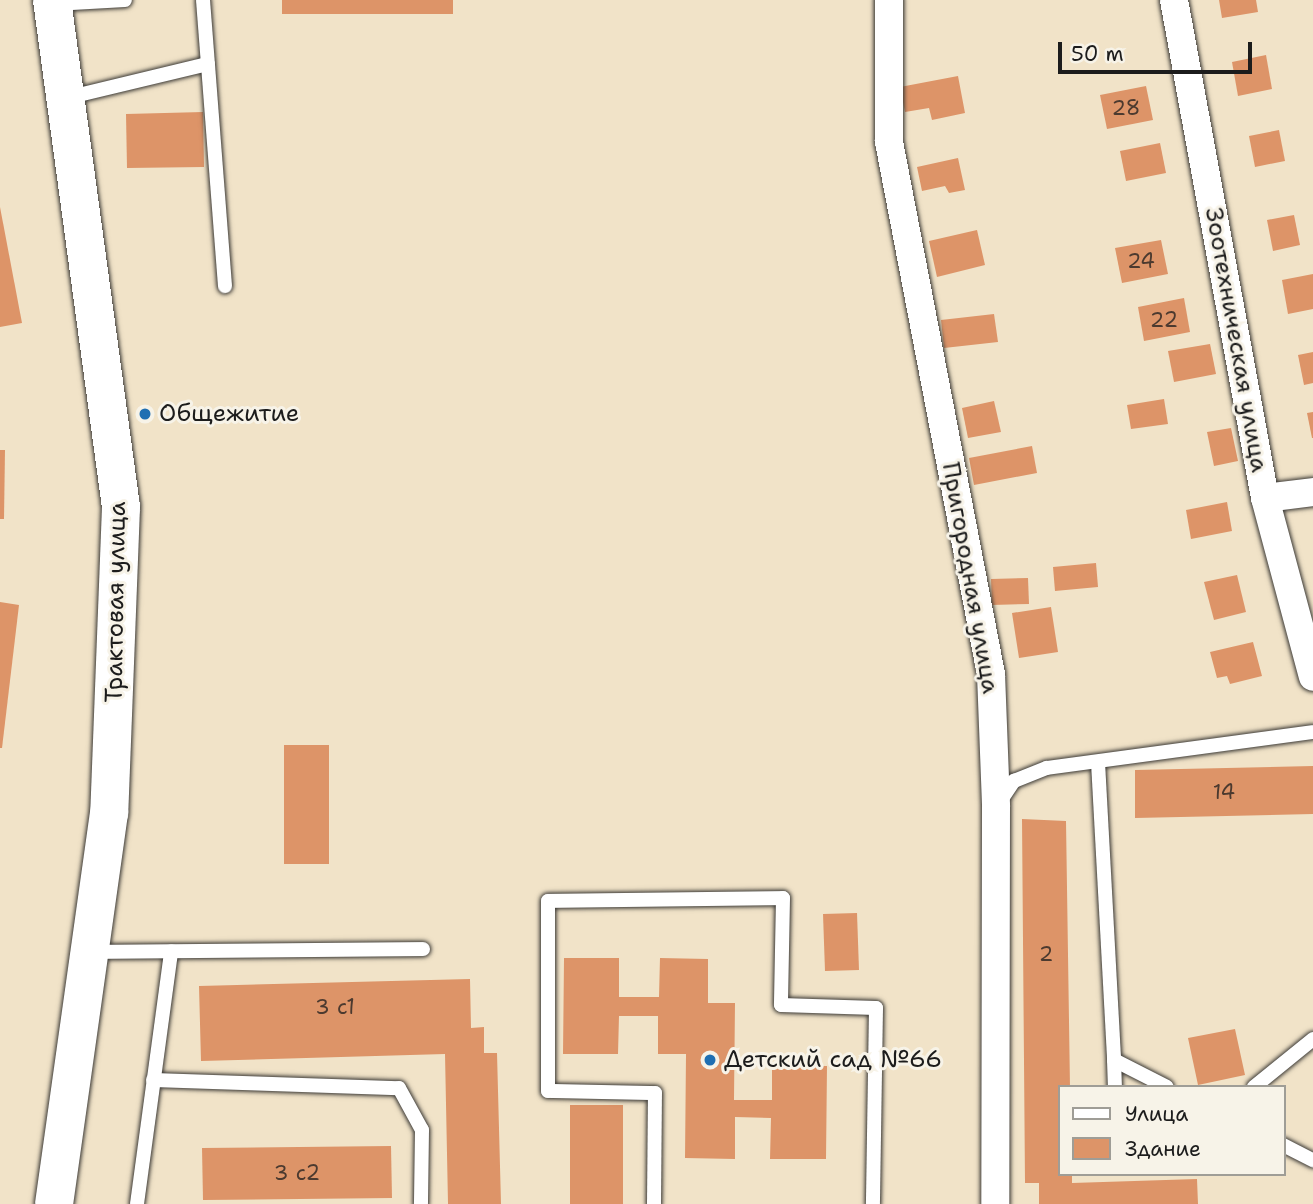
<!DOCTYPE html>
<meta charset="utf-8">
<style>
body{margin:0}
#map{position:relative;width:1313px;height:1204px;overflow:hidden;background:#f1e3c8;font-family:"Shantell Sans",sans-serif}
div>[style]{position:absolute}
.building>*{inset:0;background:#dd9468}
.roads{filter:drop-shadow(0 0 2px #3c3a36) drop-shadow(0 0 2px #3c3a36)}
.service>*{height:14px;margin:-7px;padding:0 7px;transform-origin:7px;border-radius:7px;background:#fff}
.minor>*{height:28px;margin:-14px;padding:0 14px;transform-origin:14px;border-radius:14px;background:#fff}
.secondary>*{height:38px;margin:-19px;padding:0 19px;transform-origin:19px;border-radius:19px;background:#fff}
.dots>*{width:19px;height:19px;translate:-50% -50%;box-sizing:border-box;border:4px solid #f7f3e8;border-radius:50%}
span{translate:-50% -50%;white-space:nowrap;text-align:center;line-height:1.15;-webkit-text-stroke:6px #f7f3e8;paint-order:stroke}
.number-label{font-size:21px;color:#4c3a2f}
.number-label span{-webkit-text-stroke-width:0}
.street-label{font-size:24px;color:#1c1c1c}
.poi-label{font-size:24px;color:#1c1c1c}
.left{translate:0 -50%;text-align:left}
.legend{position:absolute;left:1058px;top:1085px;width:228px;height:91px;box-sizing:border-box;background:#f7f3e8;border:2px solid #9f9d96;margin:0;padding:9px 12px;list-style:none;font-size:21px;color:#1c1c1c}
.legend li{display:flex;align-items:center;gap:14px;height:35px}
.legend b{width:35px;border:2px solid #9f9d96}
.scale{position:absolute;left:1058px;top:42px;width:194px;height:32px;box-sizing:border-box;border:4px solid #1c1c1c;border-top:0;padding-left:9px;font-size:21px;line-height:24px;white-space:nowrap;color:#1c1c1c;-webkit-text-stroke:5px #f7f3e8;paint-order:stroke}
</style>
<div id="map">
<div class="building">
<i style="clip-path:polygon(282px 0,453px 0,453px 14px,282px 14px)"></i>
<i style="clip-path:polygon(1219px 0,1256px 0,1258px 12px,1222px 18px)"></i>
<i style="clip-path:polygon(1266px 55px,1272px 89px,1238px 96px,1232px 62px)"></i>
<i style="clip-path:polygon(958px 76px,965px 113px,932px 120px,929px 108px,905px 112px,900px 87px)"></i>
<i style="clip-path:polygon(1146px 86px,1153px 120px,1107px 129px,1100px 95px)"></i>
<i style="clip-path:polygon(203px 112px,204px 167px,127px 168px,126px 114px)"></i>
<i style="clip-path:polygon(1279px 130px,1285px 161px,1255px 167px,1249px 136px)"></i>
<i style="clip-path:polygon(1160px 143px,1166px 173px,1126px 181px,1120px 151px)"></i>
<i style="clip-path:polygon(958px 158px,965px 190px,949px 193px,945px 186px,922px 191px,917px 167px)"></i>
<i style="clip-path:polygon(0 207px,22px 323px,0 327px)"></i>
<i style="clip-path:polygon(1294px 215px,1300px 245px,1273px 251px,1267px 220px)"></i>
<i style="clip-path:polygon(977px 230px,985px 265px,937px 277px,929px 241px)"></i>
<i style="clip-path:polygon(1161px 240px,1168px 274px,1122px 283px,1115px 248px)"></i>
<i style="clip-path:polygon(1313px 274px,1313px 309px,1288px 314px,1282px 280px)"></i>
<i style="clip-path:polygon(1184px 298px,1190px 332px,1144px 341px,1138px 307px)"></i>
<i style="clip-path:polygon(994px 314px,998px 342px,944px 348px,941px 320px)"></i>
<i style="clip-path:polygon(1210px 344px,1216px 374px,1174px 382px,1168px 351px)"></i>
<i style="clip-path:polygon(1313px 352px,1313px 383px,1304px 385px,1298px 355px)"></i>
<i style="clip-path:polygon(1164px 399px,1168px 424px,1131px 429px,1127px 405px)"></i>
<i style="clip-path:polygon(994px 401px,1001px 432px,968px 438px,962px 408px)"></i>
<i style="clip-path:polygon(1313px 412px,1313px 438px,1312px 438px,1307px 413px)"></i>
<i style="clip-path:polygon(1231px 428px,1238px 461px,1214px 466px,1207px 432px)"></i>
<i style="clip-path:polygon(1032px 446px,1037px 473px,974px 485px,969px 458px)"></i>
<i style="clip-path:polygon(0 450px,5px 450px,4px 519px,0 519px)"></i>
<i style="clip-path:polygon(1227px 502px,1232px 531px,1191px 539px,1186px 510px)"></i>
<i style="clip-path:polygon(1096px 563px,1098px 587px,1055px 591px,1053px 567px)"></i>
<i style="clip-path:polygon(1237px 575px,1246px 612px,1214px 620px,1204px 582px)"></i>
<i style="clip-path:polygon(1028px 578px,1029px 604px,992px 605px,991px 579px)"></i>
<i style="clip-path:polygon(0 602px,19px 605px,2px 748px,0 748px)"></i>
<i style="clip-path:polygon(1051px 607px,1058px 652px,1019px 658px,1012px 613px)"></i>
<i style="clip-path:polygon(1253px 642px,1262px 676px,1230px 684px,1227px 676px,1217px 678px,1210px 652px)"></i>
<i style="clip-path:polygon(284px 745px,329px 745px,329px 864px,284px 864px)"></i>
<i style="clip-path:polygon(1313px 766px,1313px 814px,1135px 818px,1135px 770px)"></i>
<i style="clip-path:polygon(1022px 819px,1066px 821px,1070px 1087px,1059px 1087px,1059px 1174px,1072px 1174px,1072px 1183px,1197px 1179px,1198px 1204px,1039px 1204px,1039px 1183px,1025px 1183px)"></i>
<i style="clip-path:polygon(857px 913px,859px 970px,825px 971px,823px 914px)"></i>
<i style="clip-path:polygon(564px 958px,619px 958px,619px 997px,659px 997px,660px 958px,708px 959px,708px 1003px,735px 1003px,734px 1100px,772px 1100px,772px 1065px,827px 1066px,826px 1159px,770px 1159px,771px 1118px,735px 1117px,735px 1159px,685px 1158px,686px 1054px,658px 1054px,658px 1016px,619px 1016px,618px 1054px,563px 1054px)"></i>
<i style="clip-path:polygon(470px 979px,471px 1028px,484px 1027px,484px 1053px,497px 1053px,501px 1204px,448px 1204px,445px 1054px,201px 1061px,199px 986px)"></i>
<i style="clip-path:polygon(1235px 1029px,1245px 1075px,1198px 1085px,1188px 1038px)"></i>
<i style="clip-path:polygon(570px 1105px,623px 1105px,623px 1204px,570px 1204px)"></i>
<i style="clip-path:polygon(391px 1146px,392px 1198px,203px 1200px,202px 1148px)"></i>
</div>
<div class="roads">
<div class="service">
<i style="left:203px;top:0;width:287px;rotate:85.6deg"></i>
<i style="left:54px;top:4px;width:71px;rotate:-3.2deg"></i>
<i style="left:66px;top:98px;width:146px;rotate:-13.5deg"></i>
<i style="left:1098px;top:762px;width:298px;rotate:86.9deg"></i>
<i style="left:1114px;top:1060px;width:59px;rotate:27deg"></i>
<i style="left:999px;top:803px;width:27px;rotate:-56deg"></i>
<i style="left:1014px;top:781px;width:35px;rotate:-22deg"></i>
<i style="left:1047px;top:768px;width:268px;rotate:-7.7deg"></i>
<i style="left:91px;top:952px;width:332px;rotate:-0.5deg"></i>
<i style="left:1114px;top:1060px;width:27px;rotate:88deg"></i>
<i style="left:153px;top:1080px;width:246px;rotate:1.9deg"></i>
<i style="left:399px;top:1088px;width:48px;rotate:61.3deg"></i>
<i style="left:422px;top:1130px;width:74px;rotate:90.8deg"></i>
<i style="left:1254px;top:1087px;width:76px;rotate:-39.1deg"></i>
<i style="left:1283px;top:1145px;width:34px;rotate:27deg"></i>
<i style="left:137px;top:1204px;width:255px;rotate:-82.3deg"></i>
<i style="left:654px;top:1204px;width:111px;rotate:-89.5deg"></i>
<i style="left:655px;top:1093px;width:107px;rotate:-178.9deg"></i>
<i style="left:548px;top:1091px;width:190px;rotate:-90deg"></i>
<i style="left:548px;top:901px;width:235px;rotate:-0.7deg"></i>
<i style="left:783px;top:898px;width:107px;rotate:91.1deg"></i>
<i style="left:781px;top:1005px;width:95px;rotate:1.8deg"></i>
<i style="left:876px;top:1008px;width:196px;rotate:90.9deg"></i>
</div>
<div class="minor">
<i style="left:889px;top:0;width:142px;rotate:90deg"></i>
<i style="left:889px;top:142px;width:542px;rotate:79.15deg"></i>
<i style="left:991px;top:674px;width:133px;rotate:87.8deg"></i>
<i style="left:996px;top:807px;width:397px;rotate:90.1deg"></i>
<i style="left:1174px;top:0;width:506px;rotate:79.64deg"></i>
<i style="left:1265px;top:498px;width:185px;rotate:75deg"></i>
<i style="left:1265px;top:498px;width:48px;rotate:-7.1deg"></i>
</div>
<div class="secondary">
<i style="left:52px;top:0;width:512px;rotate:82.25deg"></i>
<i style="left:121px;top:507px;width:306px;rotate:92.2deg"></i>
<i style="left:109px;top:813px;width:395px;rotate:98deg"></i>
</div>
</div>
<div class="dots">
<i style="left:145px;top:414px;background:#1f6fb2"></i>
<i style="left:710px;top:1060px;background:#1f6fb2"></i>
</div>
<div class="number-label">
<span style="left:1126px;top:108px">28</span>
<span style="left:1141px;top:261px">24</span>
<span style="left:1164px;top:320px">22</span>
<span style="left:1224px;top:792px">14</span>
<span style="left:1046px;top:954px">2</span>
<span style="left:335px;top:1007px">3 с1</span>
<span style="left:297px;top:1173px">3 с2</span>
</div>
<div class="street-label">
<span style="left:1236px;top:340px;rotate:80deg">Зоотехническая улица</span>
<span style="left:970px;top:578px;rotate:80deg">Пригородная улица</span>
<span style="left:116px;top:602px;rotate:-89deg">Трактовая улица</span>
</div>
<div class="poi-label">
<span class="left" style="left:159px;top:414px">Общежитие</span>
<span class="left" style="left:724px;top:1060px">Детский сад №66</span>
</div>
<ul class="legend">
<li><b style="height:9px;background:#fff"></b>Улица</li>
<li><b style="height:19px;background:#dd9468"></b>Здание</li>
</ul>
<div class="scale">50 m</div>
</div>
